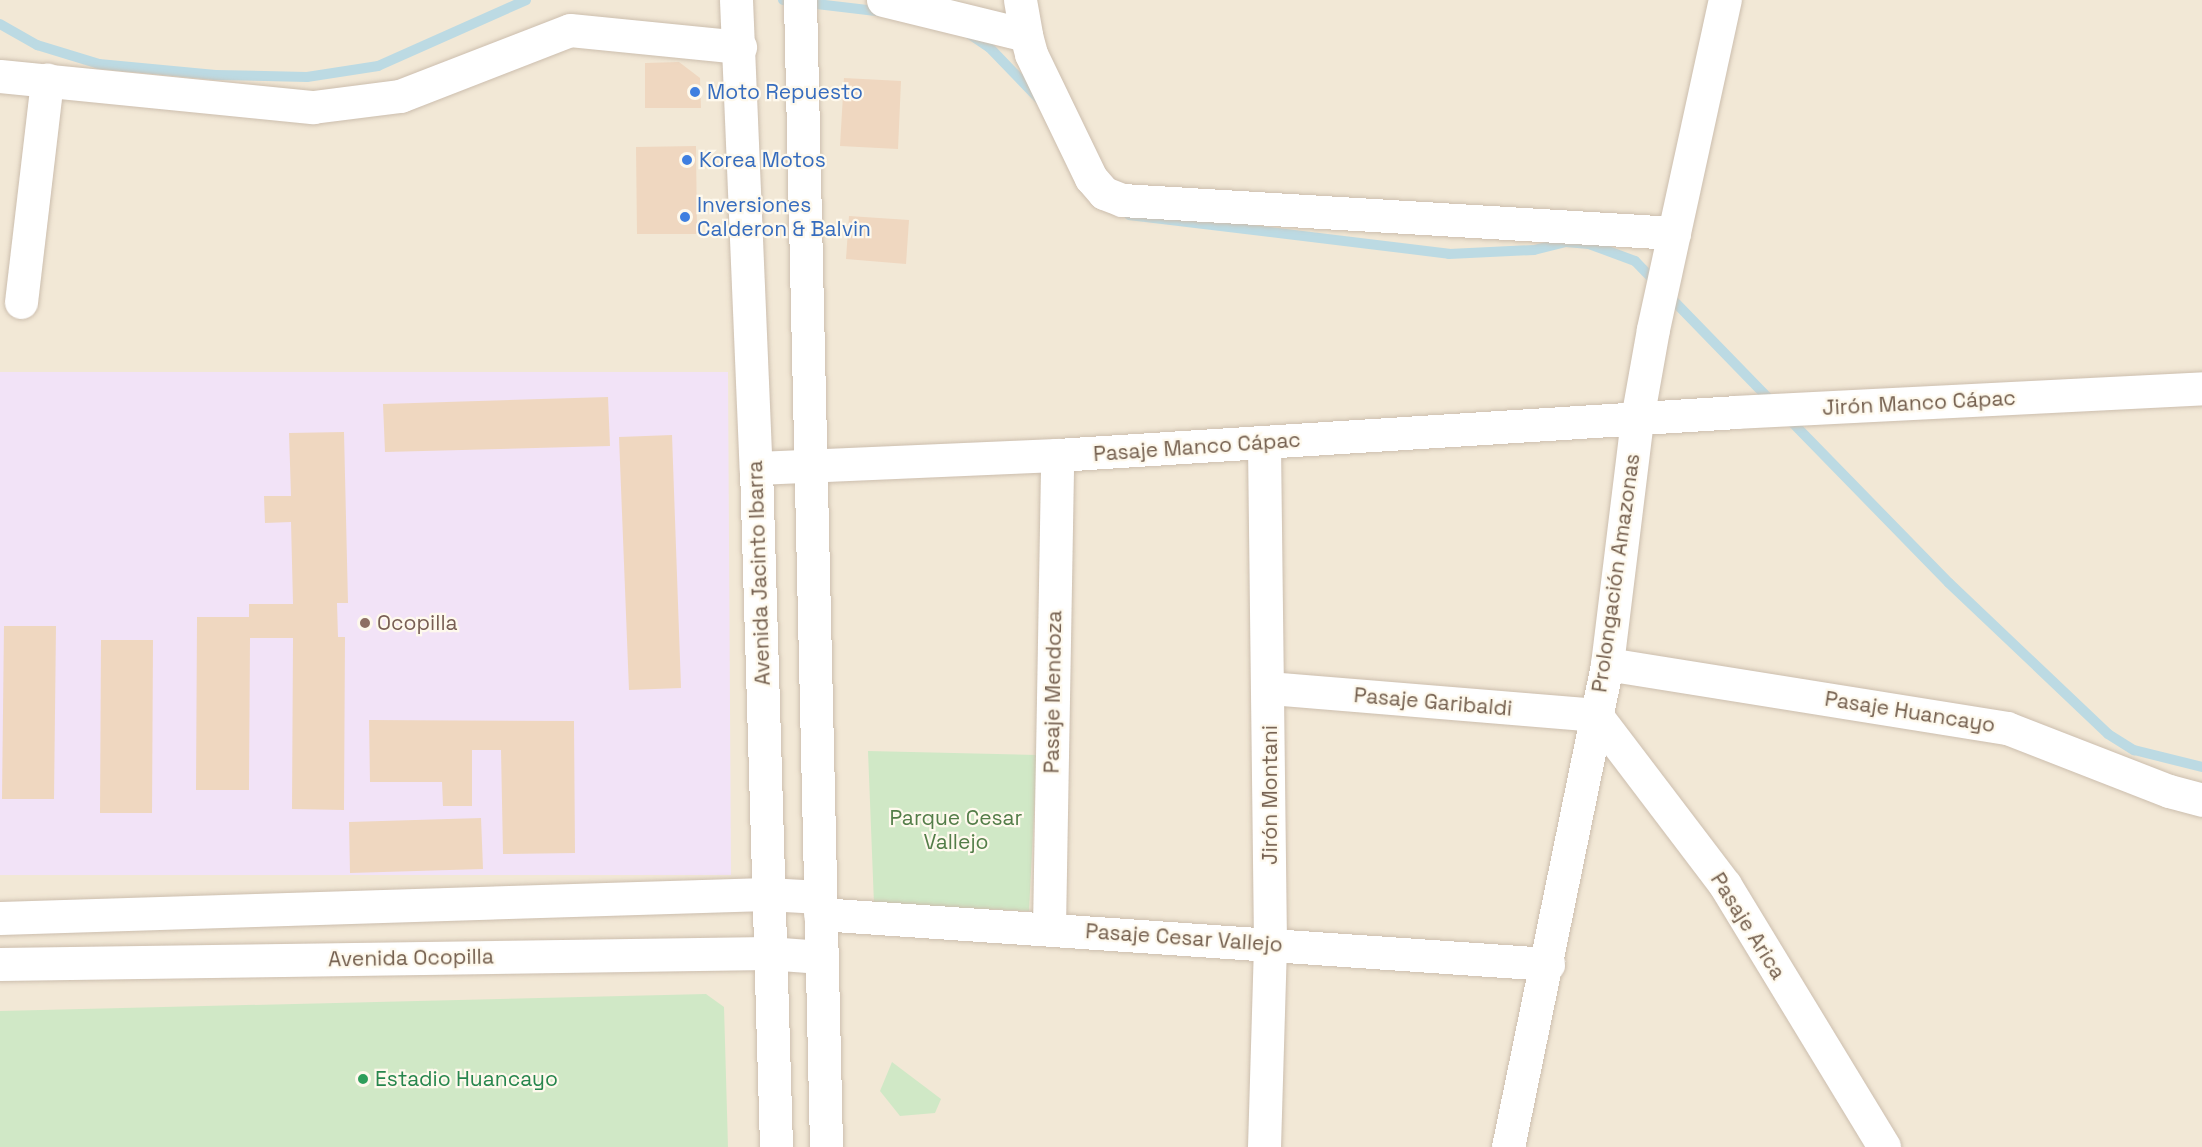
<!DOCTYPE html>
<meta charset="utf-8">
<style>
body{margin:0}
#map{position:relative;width:2202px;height:1147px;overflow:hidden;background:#fbf5e7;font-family:"Space Grotesk",sans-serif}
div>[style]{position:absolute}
.residential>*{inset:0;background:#f2e8d6}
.education>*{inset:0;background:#f2e3f7}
.green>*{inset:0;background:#d0e8c6}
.stream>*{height:10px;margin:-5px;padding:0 5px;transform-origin:5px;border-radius:5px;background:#bcdae3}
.building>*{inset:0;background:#efd7c0}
.roads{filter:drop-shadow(0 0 2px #ccbeae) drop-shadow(0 0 2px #ccbeae)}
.minor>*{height:33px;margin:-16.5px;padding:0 16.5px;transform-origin:16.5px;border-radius:16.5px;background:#fff}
.dots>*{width:16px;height:16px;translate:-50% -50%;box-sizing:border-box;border:3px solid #fef9ed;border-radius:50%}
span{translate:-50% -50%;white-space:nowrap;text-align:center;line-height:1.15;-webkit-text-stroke:4.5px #fef9ed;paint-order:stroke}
.shop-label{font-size:21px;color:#366cbe}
.left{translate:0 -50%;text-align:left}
.street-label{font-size:21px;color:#735e4d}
.education-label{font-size:21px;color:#785e54}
.park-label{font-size:21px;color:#537d48}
.leisure-label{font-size:21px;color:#27864d}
</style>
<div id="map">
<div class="residential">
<i style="clip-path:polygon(0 0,2202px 0,2202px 1147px,0 1147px)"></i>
</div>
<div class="education">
<i style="clip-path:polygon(0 372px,728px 372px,731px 875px,0 875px)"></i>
</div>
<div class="green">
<i style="clip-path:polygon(868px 751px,1037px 755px,1029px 911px,874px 904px)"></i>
<i style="clip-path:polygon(706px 994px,724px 1007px,728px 1147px,0 1147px,0 1011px)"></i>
<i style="clip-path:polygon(892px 1062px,941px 1099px,935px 1113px,900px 1116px,880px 1091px)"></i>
</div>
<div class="stream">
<i style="left:783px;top:0;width:102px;rotate:6.8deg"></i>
<i style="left:0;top:24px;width:43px;rotate:29.6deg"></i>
<i style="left:37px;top:45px;width:65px;rotate:17deg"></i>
<i style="left:99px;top:64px;width:117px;rotate:5.4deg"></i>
<i style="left:215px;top:75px;width:92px;rotate:1.2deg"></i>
<i style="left:307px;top:77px;width:72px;rotate:-8.8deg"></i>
<i style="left:378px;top:66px;width:162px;rotate:-24deg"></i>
<i style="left:968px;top:33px;width:25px;rotate:34deg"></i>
<i style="left:989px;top:47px;width:74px;rotate:46.1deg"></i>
<i style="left:1129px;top:215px;width:322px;rotate:6.9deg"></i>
<i style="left:1449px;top:254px;width:85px;rotate:-2.7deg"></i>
<i style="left:1534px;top:250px;width:33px;rotate:-14deg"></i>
<i style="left:1566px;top:242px;width:23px;rotate:5deg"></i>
<i style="left:1589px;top:244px;width:49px;rotate:20.3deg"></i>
<i style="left:1635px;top:261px;width:198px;rotate:45.8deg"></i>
<i style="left:1786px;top:416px;width:233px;rotate:45.7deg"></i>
<i style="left:1949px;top:583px;width:219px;rotate:43.5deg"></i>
<i style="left:2108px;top:734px;width:31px;rotate:32deg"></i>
<i style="left:2134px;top:750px;width:70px;rotate:14deg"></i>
</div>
<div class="building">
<i style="clip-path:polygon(679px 62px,700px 78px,701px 108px,645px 108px,645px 63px)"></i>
<i style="clip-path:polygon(844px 78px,901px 81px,898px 149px,840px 146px)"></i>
<i style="clip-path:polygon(696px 146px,697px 234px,637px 234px,636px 147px)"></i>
<i style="clip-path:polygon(849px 216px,909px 220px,906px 264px,846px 259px)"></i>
<i style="clip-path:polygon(608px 397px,610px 446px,385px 452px,383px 404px)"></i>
<i style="clip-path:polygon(344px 432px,348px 603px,337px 603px,338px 637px,345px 637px,344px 810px,292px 809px,293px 638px,250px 638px,249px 790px,196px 790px,197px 617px,249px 617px,249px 604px,293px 604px,291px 522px,265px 523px,264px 496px,291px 496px,289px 433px)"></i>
<i style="clip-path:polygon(672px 435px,681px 688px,629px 690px,619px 437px)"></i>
<i style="clip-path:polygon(4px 626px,56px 626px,54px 799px,2px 799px)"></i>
<i style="clip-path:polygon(101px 640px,153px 640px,152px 813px,100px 813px)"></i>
<i style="clip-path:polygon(369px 720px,574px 721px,575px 853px,503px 854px,501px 750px,472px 750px,472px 806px,443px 806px,442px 782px,370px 782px)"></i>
<i style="clip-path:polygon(481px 818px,483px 869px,350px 873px,349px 822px)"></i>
</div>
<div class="roads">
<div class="minor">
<i style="left:736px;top:0;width:468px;rotate:87.6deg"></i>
<i style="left:756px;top:468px;width:679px;rotate:88.31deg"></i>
<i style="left:800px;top:0;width:1147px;rotate:88.7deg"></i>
<i style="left:883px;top:0;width:147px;rotate:13.8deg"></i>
<i style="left:1026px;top:35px;width:20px;rotate:75deg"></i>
<i style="left:1031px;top:54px;width:138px;rotate:64.2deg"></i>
<i style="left:1091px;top:178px;width:20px;rotate:49deg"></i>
<i style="left:1104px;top:193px;width:19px;rotate:21deg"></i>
<i style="left:1122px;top:200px;width:553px;rotate:3.42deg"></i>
<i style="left:1020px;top:0;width:36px;rotate:80deg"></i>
<i style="left:0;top:76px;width:315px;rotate:5.7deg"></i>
<i style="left:313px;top:107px;width:88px;rotate:-7.2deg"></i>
<i style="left:400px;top:96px;width:182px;rotate:-21.2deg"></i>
<i style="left:570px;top:30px;width:171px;rotate:5.7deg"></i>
<i style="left:21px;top:302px;width:224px;rotate:-83.3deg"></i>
<i style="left:756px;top:468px;width:301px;rotate:-2.5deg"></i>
<i style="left:1057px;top:455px;width:680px;rotate:-3.62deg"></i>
<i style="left:1736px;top:412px;width:467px;rotate:-2.9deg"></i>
<i style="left:1607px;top:664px;width:405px;rotate:9.1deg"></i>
<i style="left:2007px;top:728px;width:174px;rotate:21.3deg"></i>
<i style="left:2169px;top:791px;width:34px;rotate:15deg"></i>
<i style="left:1269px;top:688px;width:328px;rotate:4.7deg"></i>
<i style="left:1596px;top:715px;width:213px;rotate:52.8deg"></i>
<i style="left:1725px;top:885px;width:306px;rotate:58.7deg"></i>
<i style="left:820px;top:914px;width:730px;rotate:3.93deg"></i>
<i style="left:0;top:918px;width:767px;rotate:-1.79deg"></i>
<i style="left:767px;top:894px;width:53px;rotate:3.2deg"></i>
<i style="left:1049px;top:928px;width:473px;rotate:-89deg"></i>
<i style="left:0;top:964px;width:768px;rotate:-0.82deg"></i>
<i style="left:768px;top:953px;width:53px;rotate:4.3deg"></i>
<i style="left:1264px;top:1147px;width:204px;rotate:-88.3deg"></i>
<i style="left:1270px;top:943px;width:501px;rotate:-90.69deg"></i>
<i style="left:1508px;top:1147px;width:493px;rotate:-78.4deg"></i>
<i style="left:1607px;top:664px;width:247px;rotate:-83deg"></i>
<i style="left:1637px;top:419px;width:91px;rotate:-79.9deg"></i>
<i style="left:1653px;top:329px;width:337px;rotate:-77.7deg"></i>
</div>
</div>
<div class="dots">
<i style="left:695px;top:92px;background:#3f7fe0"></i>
<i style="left:687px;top:160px;background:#3f7fe0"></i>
<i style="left:685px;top:217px;background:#3f7fe0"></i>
<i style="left:365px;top:623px;background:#8d6e63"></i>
<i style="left:363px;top:1079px;background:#2e9e5b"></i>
</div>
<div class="shop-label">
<span class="left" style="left:707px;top:92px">Moto Repuesto</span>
<span class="left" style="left:699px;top:160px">Korea Motos</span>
<span class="left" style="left:697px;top:217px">Inversiones<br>Calderon &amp; Balvin</span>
</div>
<div class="street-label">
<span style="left:1919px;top:403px;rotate:-3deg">Jirón Manco Cápac</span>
<span style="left:1197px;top:447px;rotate:-4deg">Pasaje Manco Cápac</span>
<span style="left:759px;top:573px;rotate:-92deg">Avenida Jacinto Ibarra</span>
<span style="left:1616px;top:573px;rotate:-82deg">Prolongación Amazonas</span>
<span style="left:1053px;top:692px;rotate:-89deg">Pasaje Mendoza</span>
<span style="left:1433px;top:702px;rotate:5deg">Pasaje Garibaldi</span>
<span style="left:1910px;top:712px;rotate:9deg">Pasaje Huancayo</span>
<span style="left:1270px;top:795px;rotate:-90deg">Jirón Montani</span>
<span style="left:1748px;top:926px;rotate:58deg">Pasaje Arica</span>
<span style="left:1184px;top:938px;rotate:4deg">Pasaje Cesar Vallejo</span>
<span style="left:411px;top:958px;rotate:-1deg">Avenida Ocopilla</span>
</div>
<div class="education-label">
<span class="left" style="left:377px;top:623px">Ocopilla</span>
</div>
<div class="park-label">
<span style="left:956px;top:830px">Parque Cesar<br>Vallejo</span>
</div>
<div class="leisure-label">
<span class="left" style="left:375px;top:1079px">Estadio Huancayo</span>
</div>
</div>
